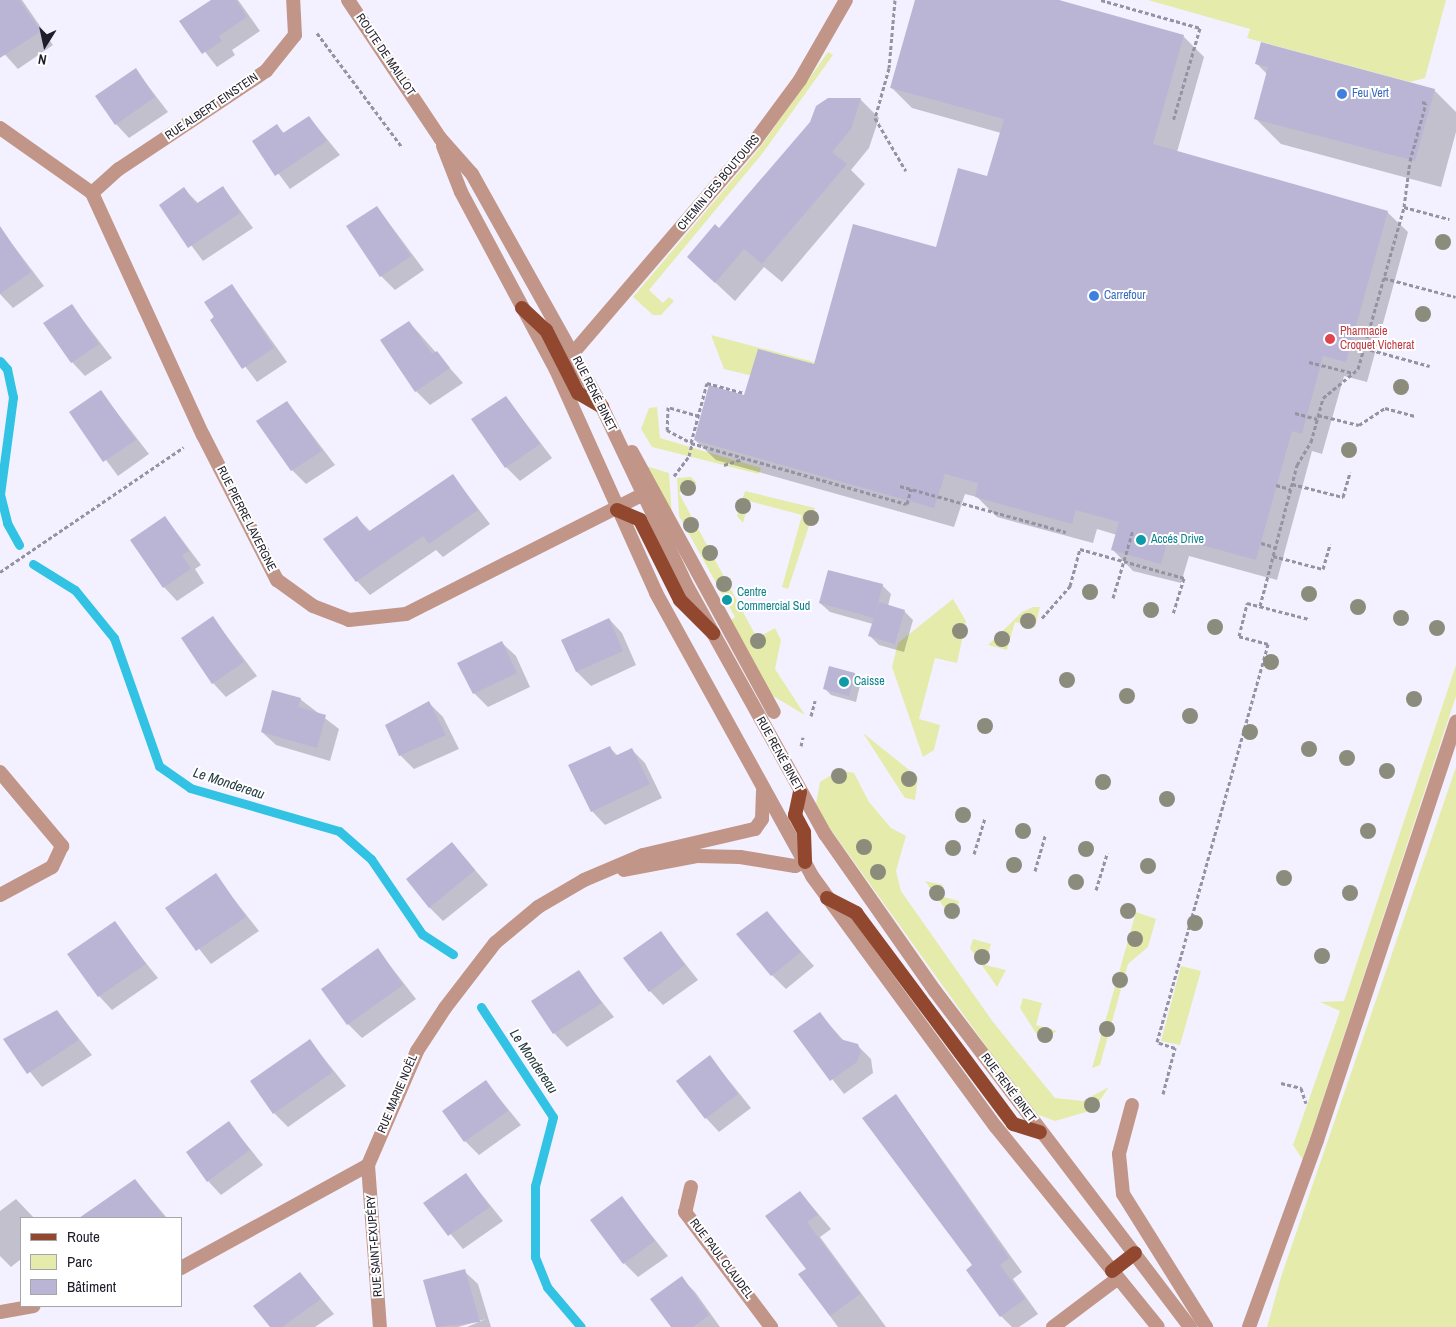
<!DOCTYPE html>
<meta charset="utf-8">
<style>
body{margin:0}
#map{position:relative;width:1456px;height:1327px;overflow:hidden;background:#f3f1ff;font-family:"Archivo Narrow",sans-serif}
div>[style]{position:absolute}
.green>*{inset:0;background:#e5ecab}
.shadow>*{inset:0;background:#0003}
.stream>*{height:9px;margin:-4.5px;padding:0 4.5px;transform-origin:4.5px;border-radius:4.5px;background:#32c2e3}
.building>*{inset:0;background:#bab5d5}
.path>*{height:3px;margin-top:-1.5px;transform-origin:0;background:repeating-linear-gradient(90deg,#9593a1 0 4px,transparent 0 6.5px)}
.minor>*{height:14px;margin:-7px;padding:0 7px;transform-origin:7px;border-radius:7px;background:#c19688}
.tertiary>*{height:14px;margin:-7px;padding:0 7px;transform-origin:7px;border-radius:7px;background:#c19688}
.primary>*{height:14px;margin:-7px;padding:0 7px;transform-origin:7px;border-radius:7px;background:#91482e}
.trees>*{width:16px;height:16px;margin:-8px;border-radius:50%;background:#8b8c7b}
.dots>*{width:14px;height:14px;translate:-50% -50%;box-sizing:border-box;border:2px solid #fff;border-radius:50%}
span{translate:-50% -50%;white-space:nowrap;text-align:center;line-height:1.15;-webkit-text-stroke:4px #fff;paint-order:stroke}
.street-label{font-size:12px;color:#1f1d2a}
.shop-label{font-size:12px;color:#366cbe}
.left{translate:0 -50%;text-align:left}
.health-label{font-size:12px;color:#be3a42}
.culture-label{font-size:12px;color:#0d838f}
.water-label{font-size:14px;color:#243b41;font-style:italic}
.legend{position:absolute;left:20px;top:1217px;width:162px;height:90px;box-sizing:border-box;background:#fff;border:1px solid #a5a5aa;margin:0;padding:6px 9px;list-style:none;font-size:15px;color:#1f1d2a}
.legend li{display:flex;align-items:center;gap:10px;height:25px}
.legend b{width:25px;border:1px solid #a5a5aa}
.north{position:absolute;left:20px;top:20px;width:50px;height:50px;-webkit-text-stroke:4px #fff;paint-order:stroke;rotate:190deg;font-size:14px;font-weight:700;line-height:20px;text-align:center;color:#1f1d2a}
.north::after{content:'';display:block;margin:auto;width:18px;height:22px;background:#1f1d2a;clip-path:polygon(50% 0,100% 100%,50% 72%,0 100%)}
</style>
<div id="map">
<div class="green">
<i style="clip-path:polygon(1148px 0,1446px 0,1425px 78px,1410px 82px,1247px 38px,1250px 29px)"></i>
<i style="clip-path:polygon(828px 52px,833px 55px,762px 154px,649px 290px,663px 303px,669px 297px,674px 301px,661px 315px,653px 315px,633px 297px,758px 150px)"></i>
<i style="clip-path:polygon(711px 335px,814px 362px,806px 389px,724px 369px)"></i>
<i style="clip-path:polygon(657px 407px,660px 438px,761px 468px,759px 474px,652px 447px,641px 429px,649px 408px)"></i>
<i style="clip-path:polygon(643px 465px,669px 473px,672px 516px)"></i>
<i style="clip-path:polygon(691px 477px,697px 483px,679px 493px,757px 638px,775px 628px,781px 640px,775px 669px,805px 715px,773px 696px,728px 622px,735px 617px,679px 516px,677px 478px)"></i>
<i style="clip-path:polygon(745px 491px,815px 508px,788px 589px,782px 587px,802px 515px,749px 501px,743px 523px,737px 516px)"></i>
<i style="clip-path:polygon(953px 599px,966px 621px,957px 663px,935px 658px,919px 719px,940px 725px,934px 750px,923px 757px,892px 667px,898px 643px)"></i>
<i style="clip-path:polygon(1033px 607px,1040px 607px,1035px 627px,1015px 622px,1007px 650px,988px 645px,1022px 612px)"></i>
<i style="clip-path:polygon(1456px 665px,1456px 696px,1303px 1160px,1293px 1145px,1340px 1011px,1320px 1002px,1344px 1001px)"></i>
<i style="clip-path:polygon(863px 733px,918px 777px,915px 800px,905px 798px)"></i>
<i style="clip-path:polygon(1456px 767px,1456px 1327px,1267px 1327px,1281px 1277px)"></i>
<i style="clip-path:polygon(839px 770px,854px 773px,869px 802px,891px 828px,906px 836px,896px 871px,901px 891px,993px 1022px,1055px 1098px,1083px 1101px,1109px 1087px,1093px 1110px,1055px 1121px,1039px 1115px,1024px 1099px,824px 820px,816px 804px,820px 782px)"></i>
<i style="clip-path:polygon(925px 881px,943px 885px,940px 896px,959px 901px,954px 921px)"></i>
<i style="clip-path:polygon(1136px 912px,1156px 919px,1148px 947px,1128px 964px,1100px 1065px,1092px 1068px)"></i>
<i style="clip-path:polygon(973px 939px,991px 944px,985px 965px,1006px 970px,997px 987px,970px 948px)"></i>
<i style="clip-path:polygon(1181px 966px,1201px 971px,1180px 1045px,1161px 1041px)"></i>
<i style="clip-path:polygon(1023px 998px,1042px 1003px,1036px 1025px,1057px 1031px,1041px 1041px,1020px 1008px)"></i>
</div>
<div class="shadow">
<i style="clip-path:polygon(0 0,22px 0,53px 45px,18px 69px,0 49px)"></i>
<i style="clip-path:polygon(213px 0,238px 0,260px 31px,232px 50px,235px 55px,217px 67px,181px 21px)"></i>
<i style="clip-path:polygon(916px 0,1055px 0,1183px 36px,1204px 57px,1177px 152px,1387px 212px,1408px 232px,1367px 382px,1344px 376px,1322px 454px,1312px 451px,1277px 580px,1189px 556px,1181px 583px,1133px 571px,1113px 550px,1117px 535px,1097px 529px,1093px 543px,997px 517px,977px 497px,965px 494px,954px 527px,716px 460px,695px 440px,744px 397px,815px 365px,937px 249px,988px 178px,1001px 133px,912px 108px,891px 87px)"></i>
<i style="clip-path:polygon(1256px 63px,1434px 90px,1456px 112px,1456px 132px,1441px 187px,1281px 144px,1255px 118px,1267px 74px)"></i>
<i style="clip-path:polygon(136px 70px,168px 112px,129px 138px,116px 124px)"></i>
<i style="clip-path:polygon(860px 99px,879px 118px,869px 148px,851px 170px,865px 184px,782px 282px,764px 267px,735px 301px,688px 257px,719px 230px,811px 123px,822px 102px)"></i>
<i style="clip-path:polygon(309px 117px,340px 155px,290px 189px,254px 141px,277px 126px,284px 133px)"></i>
<i style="clip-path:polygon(223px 187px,253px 228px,203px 261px,161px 205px,184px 189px,198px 203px)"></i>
<i style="clip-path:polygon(377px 207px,424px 270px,395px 290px,381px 276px)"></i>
<i style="clip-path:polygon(0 228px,44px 286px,13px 308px,0 294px)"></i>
<i style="clip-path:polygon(232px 285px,287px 362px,257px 382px,211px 321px)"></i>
<i style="clip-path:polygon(72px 306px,112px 358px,85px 376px,72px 362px)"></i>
<i style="clip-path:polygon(409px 322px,463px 383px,430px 405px,416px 391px)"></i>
<i style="clip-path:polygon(101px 392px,149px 454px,118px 476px,71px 413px)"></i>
<i style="clip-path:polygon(506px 397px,552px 458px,520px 481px,506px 467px)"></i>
<i style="clip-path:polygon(287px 402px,335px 465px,306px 484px,292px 470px)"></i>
<i style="clip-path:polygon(453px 476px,490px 524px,443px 557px,436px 550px,370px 595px,357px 581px,356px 517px,371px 532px)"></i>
<i style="clip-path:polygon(165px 517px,201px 565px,195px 569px,204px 583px,177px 601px,164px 587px)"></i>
<i style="clip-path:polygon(882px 585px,891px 594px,888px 606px,904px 611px,913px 620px,904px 652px,879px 645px,870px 636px,873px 624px,830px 612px,820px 603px)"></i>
<i style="clip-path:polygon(213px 618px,257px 676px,226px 697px,213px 683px)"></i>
<i style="clip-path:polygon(609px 619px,622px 633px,636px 665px,591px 686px,577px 672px,562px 641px)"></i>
<i style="clip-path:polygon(502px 643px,516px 656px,530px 687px,488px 707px,474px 693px)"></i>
<i style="clip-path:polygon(855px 674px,861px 681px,856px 702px,831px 695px,824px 688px)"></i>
<i style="clip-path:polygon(300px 699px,339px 729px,330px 761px,276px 745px,262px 732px)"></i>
<i style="clip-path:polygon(429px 703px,443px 717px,459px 749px,414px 769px,400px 755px)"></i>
<i style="clip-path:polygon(610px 748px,618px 756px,631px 749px,645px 763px,662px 798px,605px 825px,592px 811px)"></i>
<i style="clip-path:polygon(452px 843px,488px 885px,443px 921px,429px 907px)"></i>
<i style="clip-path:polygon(215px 875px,259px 931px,211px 964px,167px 908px)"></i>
<i style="clip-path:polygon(767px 913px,814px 966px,786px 989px,772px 975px)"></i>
<i style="clip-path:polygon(114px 923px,158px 978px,112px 1010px,99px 996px)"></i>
<i style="clip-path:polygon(661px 933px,698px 980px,663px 1005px,650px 991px)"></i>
<i style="clip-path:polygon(378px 950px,416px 999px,362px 1038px,348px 1024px)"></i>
<i style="clip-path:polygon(578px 972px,614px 1017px,567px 1047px,554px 1033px)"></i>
<i style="clip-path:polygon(57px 1011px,92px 1055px,42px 1087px,5px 1040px)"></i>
<i style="clip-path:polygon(820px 1014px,844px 1041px,857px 1045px,871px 1059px,873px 1073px,844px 1094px,795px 1032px)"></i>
<i style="clip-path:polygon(310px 1041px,346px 1086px,288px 1127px,274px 1113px)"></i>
<i style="clip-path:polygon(710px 1057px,751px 1108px,719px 1132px,706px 1118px)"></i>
<i style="clip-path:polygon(486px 1082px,521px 1125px,479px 1155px,465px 1141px)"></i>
<i style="clip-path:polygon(896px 1095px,1022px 1272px,1013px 1279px,1038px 1314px,1019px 1327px,1012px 1327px,1001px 1316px)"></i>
<i style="clip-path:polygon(229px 1123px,263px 1165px,221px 1195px,208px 1181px)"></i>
<i style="clip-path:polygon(466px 1175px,503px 1221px,463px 1249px,425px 1203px)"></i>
<i style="clip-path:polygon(135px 1180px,167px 1218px,90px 1218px,87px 1214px)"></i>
<i style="clip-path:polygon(800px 1192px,831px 1229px,820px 1237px,886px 1327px,838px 1327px,800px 1275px,808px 1269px)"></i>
<i style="clip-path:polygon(622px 1198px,668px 1256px,638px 1277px,624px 1263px)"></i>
<i style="clip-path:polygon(16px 1199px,34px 1218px,21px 1218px,21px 1259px,11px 1267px,0 1256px,0 1211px)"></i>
<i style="clip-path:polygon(464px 1271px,478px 1284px,491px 1327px,467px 1327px,486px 1319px,458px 1327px,437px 1327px,424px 1281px)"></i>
<i style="clip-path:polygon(300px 1273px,334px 1314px,315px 1327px,271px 1327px)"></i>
<i style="clip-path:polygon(681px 1278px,695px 1292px,720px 1327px,673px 1327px)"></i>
</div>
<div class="stream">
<i style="left:0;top:361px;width:11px;rotate:49deg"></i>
<i style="left:7px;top:369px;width:29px;rotate:78deg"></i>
<i style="left:13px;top:397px;width:98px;rotate:97.6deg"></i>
<i style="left:0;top:494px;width:30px;rotate:76deg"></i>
<i style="left:7px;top:523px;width:25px;rotate:61deg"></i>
<i style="left:33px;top:564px;width:49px;rotate:31.8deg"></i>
<i style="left:75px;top:590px;width:62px;rotate:50.9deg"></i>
<i style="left:114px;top:638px;width:136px;rotate:70.6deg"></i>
<i style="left:159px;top:766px;width:38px;rotate:35deg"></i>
<i style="left:190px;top:788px;width:155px;rotate:16.1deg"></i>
<i style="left:339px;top:831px;width:43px;rotate:41.2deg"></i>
<i style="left:371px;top:859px;width:91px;rotate:55.8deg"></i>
<i style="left:422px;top:934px;width:37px;rotate:33deg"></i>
<i style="left:481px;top:1007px;width:131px;rotate:56.8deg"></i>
<i style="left:553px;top:1117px;width:71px;rotate:104.6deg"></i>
<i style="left:535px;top:1186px;width:71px;rotate:90deg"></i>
<i style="left:535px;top:1257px;width:32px;rotate:68deg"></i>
<i style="left:547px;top:1287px;width:52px;rotate:49.6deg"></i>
</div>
<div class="building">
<i style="clip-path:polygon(0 0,19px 0,41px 31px,0 58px)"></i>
<i style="clip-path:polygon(211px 0,236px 0,247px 17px,219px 36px,222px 41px,202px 54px,179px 21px)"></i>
<i style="clip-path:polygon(915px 0,1059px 0,1184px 35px,1153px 144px,1388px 211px,1346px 362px,1323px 356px,1302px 434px,1292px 431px,1256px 560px,1169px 536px,1161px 564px,1111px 550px,1119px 522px,1076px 510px,1072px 524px,975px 497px,978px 483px,945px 474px,934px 508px,694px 440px,709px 385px,744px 395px,758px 349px,814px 364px,853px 224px,936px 247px,958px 168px,987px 176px,1004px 119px,890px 88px)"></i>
<i style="clip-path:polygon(1261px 42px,1435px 89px,1415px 161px,1254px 119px,1268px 67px,1255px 64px)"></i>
<i style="clip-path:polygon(136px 68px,155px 97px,115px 125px,95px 96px)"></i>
<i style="clip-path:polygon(861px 98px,851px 129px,832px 152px,847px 164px,762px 264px,744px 249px,715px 283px,687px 257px,715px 224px,719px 228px,810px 122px,816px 106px,828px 98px)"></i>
<i style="clip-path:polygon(309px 116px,327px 141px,275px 176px,252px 141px,277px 124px,283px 133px)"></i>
<i style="clip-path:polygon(223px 186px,240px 213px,188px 248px,159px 205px,184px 187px,196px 204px)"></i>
<i style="clip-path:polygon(377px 206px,411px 256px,380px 277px,346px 226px)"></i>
<i style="clip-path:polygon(0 226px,31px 272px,0 294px)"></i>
<i style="clip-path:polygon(232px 284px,274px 348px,242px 369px,210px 320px,214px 317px,204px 302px)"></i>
<i style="clip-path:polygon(72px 304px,99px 344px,71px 363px,43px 323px)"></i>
<i style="clip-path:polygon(409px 321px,432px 354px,437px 351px,450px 368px,415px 392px,380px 340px)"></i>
<i style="clip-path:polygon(101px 390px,136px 440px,103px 462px,69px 412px)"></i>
<i style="clip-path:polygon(506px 396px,540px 444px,505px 468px,471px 419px)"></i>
<i style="clip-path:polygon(287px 401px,322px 451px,291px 471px,256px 421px)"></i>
<i style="clip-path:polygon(453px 474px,478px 510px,429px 544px,423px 536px,356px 582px,323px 539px,357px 516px,368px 532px)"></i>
<i style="clip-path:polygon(165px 516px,189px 551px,182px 555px,191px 569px,163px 588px,130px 540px)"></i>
<i style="clip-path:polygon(828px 570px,883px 584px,874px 618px,819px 603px)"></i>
<i style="clip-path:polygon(879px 602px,905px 610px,895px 644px,868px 636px)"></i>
<i style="clip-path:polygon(213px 616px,244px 662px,212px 684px,181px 638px)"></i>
<i style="clip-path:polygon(609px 618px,623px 651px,576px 672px,561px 640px)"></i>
<i style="clip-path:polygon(502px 641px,517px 673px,473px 694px,457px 663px)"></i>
<i style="clip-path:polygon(829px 666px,855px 673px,849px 696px,823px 689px)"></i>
<i style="clip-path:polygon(272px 690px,301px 698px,298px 707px,326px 715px,317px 748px,261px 732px)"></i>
<i style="clip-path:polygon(429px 701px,446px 735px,399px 756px,385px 725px)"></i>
<i style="clip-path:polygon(610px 746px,615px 756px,632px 748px,650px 784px,591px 812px,568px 765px)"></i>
<i style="clip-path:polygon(452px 842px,475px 870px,429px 908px,406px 879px)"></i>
<i style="clip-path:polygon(216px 873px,246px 917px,196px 951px,165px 908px)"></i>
<i style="clip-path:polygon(767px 911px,801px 952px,771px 976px,736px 934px)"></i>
<i style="clip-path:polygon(115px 921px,146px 964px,98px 997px,67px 954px)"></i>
<i style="clip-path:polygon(661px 931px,685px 965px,649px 992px,623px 958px)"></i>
<i style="clip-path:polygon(378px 948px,403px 985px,347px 1025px,321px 989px)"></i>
<i style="clip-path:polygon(579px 970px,602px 1003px,553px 1034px,531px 1001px)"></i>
<i style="clip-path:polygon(57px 1010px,79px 1040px,27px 1074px,3px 1039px)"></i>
<i style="clip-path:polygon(820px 1012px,840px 1039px,858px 1044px,861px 1052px,857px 1062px,830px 1081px,793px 1031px)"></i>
<i style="clip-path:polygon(310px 1039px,333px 1072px,273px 1114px,250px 1081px)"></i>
<i style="clip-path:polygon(710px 1055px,738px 1094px,705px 1119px,676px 1081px)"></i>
<i style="clip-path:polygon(486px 1080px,508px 1111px,464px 1142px,442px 1111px)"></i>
<i style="clip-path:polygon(896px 1094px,1009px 1258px,1000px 1265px,1025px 1299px,1000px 1317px,966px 1270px,972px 1265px,862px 1118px)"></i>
<i style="clip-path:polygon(229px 1121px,250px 1150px,207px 1182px,186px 1152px)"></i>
<i style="clip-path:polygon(466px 1173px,490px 1207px,448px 1236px,423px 1203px)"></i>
<i style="clip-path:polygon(135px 1179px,165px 1218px,79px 1218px)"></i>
<i style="clip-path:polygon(800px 1191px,818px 1215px,807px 1222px,860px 1294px,830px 1316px,798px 1274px,806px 1269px,765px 1216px)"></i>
<i style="clip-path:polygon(622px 1196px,655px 1241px,623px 1264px,590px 1220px)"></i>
<i style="clip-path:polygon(465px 1269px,480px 1322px,436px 1327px,423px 1280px)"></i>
<i style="clip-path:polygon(300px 1272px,321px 1299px,282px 1327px,270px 1327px,253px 1306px)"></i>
<i style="clip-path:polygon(682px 1276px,709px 1315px,693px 1327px,671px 1327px,650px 1299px)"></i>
</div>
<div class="path">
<i style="left:895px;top:0;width:68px;rotate:95deg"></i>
<i style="left:889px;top:68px;width:52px;rotate:105.6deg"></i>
<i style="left:875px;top:118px;width:61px;rotate:59.7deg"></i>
<i style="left:1101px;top:0;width:103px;rotate:15.8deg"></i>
<i style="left:1200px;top:28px;width:97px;rotate:106.2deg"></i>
<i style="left:317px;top:33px;width:142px;rotate:53.3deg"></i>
<i style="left:1404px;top:207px;width:47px;rotate:14.9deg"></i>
<i style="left:1384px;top:278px;width:74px;rotate:14.8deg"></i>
<i style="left:1364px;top:348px;width:68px;rotate:15.3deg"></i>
<i style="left:1309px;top:362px;width:45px;rotate:14deg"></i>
<i style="left:1295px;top:413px;width:23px;rotate:15deg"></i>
<i style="left:1318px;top:415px;width:42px;rotate:13.7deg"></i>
<i style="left:1359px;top:425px;width:31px;rotate:-33deg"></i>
<i style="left:1385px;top:408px;width:31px;rotate:15deg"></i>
<i style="left:699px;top:416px;width:32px;rotate:-164deg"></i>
<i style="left:668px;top:407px;width:23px;rotate:92deg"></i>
<i style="left:667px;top:430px;width:27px;rotate:28deg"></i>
<i style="left:691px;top:443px;width:224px;rotate:15.8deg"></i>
<i style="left:907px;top:504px;width:16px;rotate:-75deg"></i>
<i style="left:691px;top:443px;width:62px;rotate:-75.1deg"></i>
<i style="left:707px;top:383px;width:38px;rotate:15deg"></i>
<i style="left:724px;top:465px;width:20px;rotate:-18deg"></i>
<i style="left:674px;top:476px;width:25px;rotate:-53deg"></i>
<i style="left:689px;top:456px;width:12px;rotate:-76deg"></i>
<i style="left:1292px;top:484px;width:53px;rotate:14.3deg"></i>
<i style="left:1343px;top:497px;width:26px;rotate:-74deg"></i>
<i style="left:1276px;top:485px;width:15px;rotate:16deg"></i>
<i style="left:900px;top:486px;width:172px;rotate:15.5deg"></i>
<i style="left:1261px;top:543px;width:15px;rotate:16deg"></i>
<i style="left:1273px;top:556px;width:52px;rotate:14.6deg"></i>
<i style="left:1323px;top:569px;width:26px;rotate:-74deg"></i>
<i style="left:0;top:572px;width:222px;rotate:-34.2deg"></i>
<i style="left:1113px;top:598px;width:71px;rotate:-73.6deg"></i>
<i style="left:1260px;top:606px;width:146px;rotate:-75.3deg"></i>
<i style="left:1297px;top:465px;width:27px;rotate:-59deg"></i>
<i style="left:1311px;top:442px;width:46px;rotate:-74.7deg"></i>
<i style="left:1323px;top:398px;width:45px;rotate:-39.6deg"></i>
<i style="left:1358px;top:369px;width:168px;rotate:-74.1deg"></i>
<i style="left:1404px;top:207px;width:46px;rotate:-82.6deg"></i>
<i style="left:1410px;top:161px;width:60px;rotate:-74.6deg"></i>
<i style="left:1426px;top:103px;width:5px;rotate:-169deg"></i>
<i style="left:1042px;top:618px;width:43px;rotate:-48.8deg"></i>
<i style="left:1070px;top:586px;width:38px;rotate:-75deg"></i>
<i style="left:1080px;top:549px;width:108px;rotate:15.6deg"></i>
<i style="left:1184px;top:578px;width:38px;rotate:107deg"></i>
<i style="left:811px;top:716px;width:16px;rotate:-75deg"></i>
<i style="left:801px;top:746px;width:9px;rotate:-77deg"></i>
<i style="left:974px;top:854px;width:38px;rotate:-73deg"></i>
<i style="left:1035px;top:871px;width:37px;rotate:-74deg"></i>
<i style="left:1096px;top:890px;width:39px;rotate:-73deg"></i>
<i style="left:1281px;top:1083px;width:21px;rotate:14deg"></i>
<i style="left:1301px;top:1088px;width:16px;rotate:72deg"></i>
<i style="left:1163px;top:1094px;width:48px;rotate:-75.4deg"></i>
<i style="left:1175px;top:1048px;width:19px;rotate:-162deg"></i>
<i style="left:1157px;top:1042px;width:413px;rotate:-74.4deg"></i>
<i style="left:1268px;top:644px;width:30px;rotate:-165deg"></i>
<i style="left:1239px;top:636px;width:34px;rotate:-76deg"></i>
<i style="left:1247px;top:603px;width:64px;rotate:14.5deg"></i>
</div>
<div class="minor">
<i style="left:0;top:128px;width:113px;rotate:35.2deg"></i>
<i style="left:92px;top:193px;width:266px;rotate:65.4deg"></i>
<i style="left:203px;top:435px;width:163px;rotate:63deg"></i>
<i style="left:277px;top:580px;width:44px;rotate:35.8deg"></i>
<i style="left:313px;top:606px;width:39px;rotate:21deg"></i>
<i style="left:349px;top:620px;width:57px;rotate:-6deg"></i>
<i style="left:406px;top:614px;width:264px;rotate:-26.8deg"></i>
<i style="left:92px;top:193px;width:36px;rotate:-42deg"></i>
<i style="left:119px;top:169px;width:177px;rotate:-33.7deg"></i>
<i style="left:266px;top:71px;width:46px;rotate:-51.1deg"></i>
<i style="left:295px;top:35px;width:35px;rotate:-93deg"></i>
<i style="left:573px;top:353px;width:279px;rotate:-49.4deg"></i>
<i style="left:755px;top:141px;width:76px;rotate:-53.6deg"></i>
<i style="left:800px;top:80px;width:92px;rotate:-60.1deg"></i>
<i style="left:0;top:772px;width:97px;rotate:50deg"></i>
<i style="left:62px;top:846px;width:23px;rotate:115deg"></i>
<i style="left:52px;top:867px;width:59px;rotate:151.7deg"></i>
<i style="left:624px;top:870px;width:74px;rotate:-10.9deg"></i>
<i style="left:697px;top:856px;width:43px;rotate:1.3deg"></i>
<i style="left:740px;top:857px;width:56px;rotate:9.3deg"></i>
<i style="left:795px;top:866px;width:11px;rotate:-22deg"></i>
<i style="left:368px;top:1165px;width:162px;rotate:85.8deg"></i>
<i style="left:691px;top:1187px;width:26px;rotate:103deg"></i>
<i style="left:685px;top:1212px;width:144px;rotate:53.2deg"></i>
<i style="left:181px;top:1268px;width:213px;rotate:-28.8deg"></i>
<i style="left:368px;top:1165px;width:124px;rotate:-66.7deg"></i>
<i style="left:417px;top:1051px;width:51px;rotate:-56.9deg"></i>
<i style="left:445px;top:1008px;width:82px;rotate:-52.4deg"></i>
<i style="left:495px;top:943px;width:56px;rotate:-39.9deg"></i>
<i style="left:538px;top:907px;width:53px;rotate:-30.4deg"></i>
<i style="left:584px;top:880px;width:64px;rotate:-23deg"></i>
<i style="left:643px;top:855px;width:115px;rotate:-13.1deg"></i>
<i style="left:755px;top:829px;width:12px;rotate:-55deg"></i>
<i style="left:762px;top:819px;width:28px;rotate:-88deg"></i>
<i style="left:0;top:1312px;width:34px;rotate:-10deg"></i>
<i style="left:1053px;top:1327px;width:80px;rotate:-36.9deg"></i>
<i style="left:1249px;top:1327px;width:199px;rotate:-70deg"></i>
<i style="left:1317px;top:1140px;width:441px;rotate:-71.6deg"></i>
</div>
<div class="tertiary">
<i style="left:348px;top:0;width:166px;rotate:56.3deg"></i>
<i style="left:440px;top:138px;width:48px;rotate:48.4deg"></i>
<i style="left:472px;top:174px;width:267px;rotate:60.8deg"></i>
<i style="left:602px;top:407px;width:200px;rotate:64.6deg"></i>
<i style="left:688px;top:588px;width:282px;rotate:60.9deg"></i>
<i style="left:825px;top:834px;width:192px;rotate:55deg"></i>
<i style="left:935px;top:991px;width:422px;rotate:52.8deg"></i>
<i style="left:443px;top:146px;width:49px;rotate:68.6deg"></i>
<i style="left:461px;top:192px;width:202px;rotate:61.9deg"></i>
<i style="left:556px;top:370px;width:244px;rotate:65.8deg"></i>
<i style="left:656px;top:593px;width:323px;rotate:61.1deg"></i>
<i style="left:812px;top:876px;width:311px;rotate:53.8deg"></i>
<i style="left:996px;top:1127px;width:257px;rotate:51deg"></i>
<i style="left:632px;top:452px;width:296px;rotate:61.4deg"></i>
<i style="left:1132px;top:1105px;width:51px;rotate:104.9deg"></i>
<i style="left:1119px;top:1154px;width:40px;rotate:84.3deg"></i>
<i style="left:1123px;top:1194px;width:157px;rotate:58deg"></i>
</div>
<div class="primary">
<i style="left:522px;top:308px;width:33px;rotate:43deg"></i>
<i style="left:546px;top:330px;width:71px;rotate:63.1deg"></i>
<i style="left:578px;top:393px;width:28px;rotate:30deg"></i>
<i style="left:617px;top:510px;width:25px;rotate:23deg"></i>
<i style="left:640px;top:520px;width:89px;rotate:63.4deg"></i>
<i style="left:680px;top:600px;width:47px;rotate:45deg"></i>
<i style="left:800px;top:792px;width:24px;rotate:102deg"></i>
<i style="left:795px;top:815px;width:19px;rotate:62deg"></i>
<i style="left:804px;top:832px;width:30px;rotate:88deg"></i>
<i style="left:827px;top:898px;width:33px;rotate:27deg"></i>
<i style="left:856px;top:913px;width:263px;rotate:53.3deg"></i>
<i style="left:1013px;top:1124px;width:28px;rotate:17deg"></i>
<i style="left:1112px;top:1271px;width:29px;rotate:-38deg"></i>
</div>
<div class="trees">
<i style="left:1443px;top:242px"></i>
<i style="left:1423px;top:314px"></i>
<i style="left:1401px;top:387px"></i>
<i style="left:1349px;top:450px"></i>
<i style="left:688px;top:488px"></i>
<i style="left:743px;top:506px"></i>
<i style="left:811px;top:518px"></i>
<i style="left:691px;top:525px"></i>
<i style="left:710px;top:553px"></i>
<i style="left:724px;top:584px"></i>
<i style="left:1090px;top:592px"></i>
<i style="left:1309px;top:594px"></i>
<i style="left:1358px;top:607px"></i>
<i style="left:1151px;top:610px"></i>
<i style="left:1401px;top:618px"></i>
<i style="left:1028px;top:621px"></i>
<i style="left:1215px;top:627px"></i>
<i style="left:1437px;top:628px"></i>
<i style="left:960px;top:631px"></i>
<i style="left:1002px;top:639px"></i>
<i style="left:758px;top:641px"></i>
<i style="left:1271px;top:662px"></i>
<i style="left:1067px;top:680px"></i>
<i style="left:1127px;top:696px"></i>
<i style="left:1414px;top:699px"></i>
<i style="left:1190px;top:716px"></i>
<i style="left:985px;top:726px"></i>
<i style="left:1250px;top:732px"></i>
<i style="left:1309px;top:749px"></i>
<i style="left:1347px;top:758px"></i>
<i style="left:1387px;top:771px"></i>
<i style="left:839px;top:776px"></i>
<i style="left:909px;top:779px"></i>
<i style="left:1103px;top:782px"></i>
<i style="left:1167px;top:799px"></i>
<i style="left:963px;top:815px"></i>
<i style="left:1023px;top:831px"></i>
<i style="left:1368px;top:831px"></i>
<i style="left:864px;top:847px"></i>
<i style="left:953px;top:848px"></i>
<i style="left:1086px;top:849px"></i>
<i style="left:1014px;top:865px"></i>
<i style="left:1148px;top:866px"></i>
<i style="left:878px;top:872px"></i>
<i style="left:1284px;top:878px"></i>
<i style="left:1076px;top:882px"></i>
<i style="left:937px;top:893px"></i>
<i style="left:1350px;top:893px"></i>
<i style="left:952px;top:911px"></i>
<i style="left:1128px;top:911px"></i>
<i style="left:1195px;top:923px"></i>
<i style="left:1135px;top:939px"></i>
<i style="left:1322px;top:956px"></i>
<i style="left:982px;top:957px"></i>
<i style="left:1120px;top:980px"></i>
<i style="left:1107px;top:1029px"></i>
<i style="left:1045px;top:1035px"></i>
<i style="left:1092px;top:1105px"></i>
</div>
<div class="dots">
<i style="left:1342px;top:94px;background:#3f7fe0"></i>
<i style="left:1094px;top:296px;background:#3f7fe0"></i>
<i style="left:1330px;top:339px;background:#e0444e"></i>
<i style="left:1141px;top:540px;background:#0f9aa8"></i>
<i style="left:727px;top:600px;background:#0f9aa8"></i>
<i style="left:844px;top:682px;background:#0f9aa8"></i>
</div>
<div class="street-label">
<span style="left:385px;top:55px;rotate:56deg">ROUTE DE MAILLOT</span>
<span style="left:212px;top:107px;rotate:-34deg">RUE ALBERT EINSTEIN</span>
<span style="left:719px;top:183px;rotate:-50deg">CHEMIN DES BOUTOURS</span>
<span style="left:594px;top:394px;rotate:63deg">RUE RENÉ BINET</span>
<span style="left:246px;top:519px;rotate:63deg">RUE PIERRE LAVERGNE</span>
<span style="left:779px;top:754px;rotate:61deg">RUE RENÉ BINET</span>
<span style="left:1008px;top:1088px;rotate:53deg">RUE RENÉ BINET</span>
<span style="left:398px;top:1094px;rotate:-67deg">RUE MARIE NOËL</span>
<span style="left:375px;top:1246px;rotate:-94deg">RUE SAINT-EXUPÉRY</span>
<span style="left:721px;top:1259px;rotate:53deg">RUE PAUL CLAUDEL</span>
</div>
<div class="shop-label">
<span class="left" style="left:1352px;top:94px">Feu Vert</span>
<span class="left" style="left:1104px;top:296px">Carrefour</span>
</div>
<div class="health-label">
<span class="left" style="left:1340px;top:339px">Pharmacie<br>Croquet Vicherat</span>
</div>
<div class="culture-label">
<span class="left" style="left:1151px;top:540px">Accés Drive</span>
<span class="left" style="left:737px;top:600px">Centre<br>Commercial Sud</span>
<span class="left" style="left:854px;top:682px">Caisse</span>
</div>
<div class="water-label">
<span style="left:229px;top:783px;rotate:18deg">Le Mondereau</span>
<span style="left:534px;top:1061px;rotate:56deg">Le Mondereau</span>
</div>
<ul class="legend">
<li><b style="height:6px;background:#91482e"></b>Route</li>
<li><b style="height:14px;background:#e5ecab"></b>Parc</li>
<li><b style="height:14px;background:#bab5d5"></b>Bâtiment</li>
</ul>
<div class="north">N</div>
</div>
